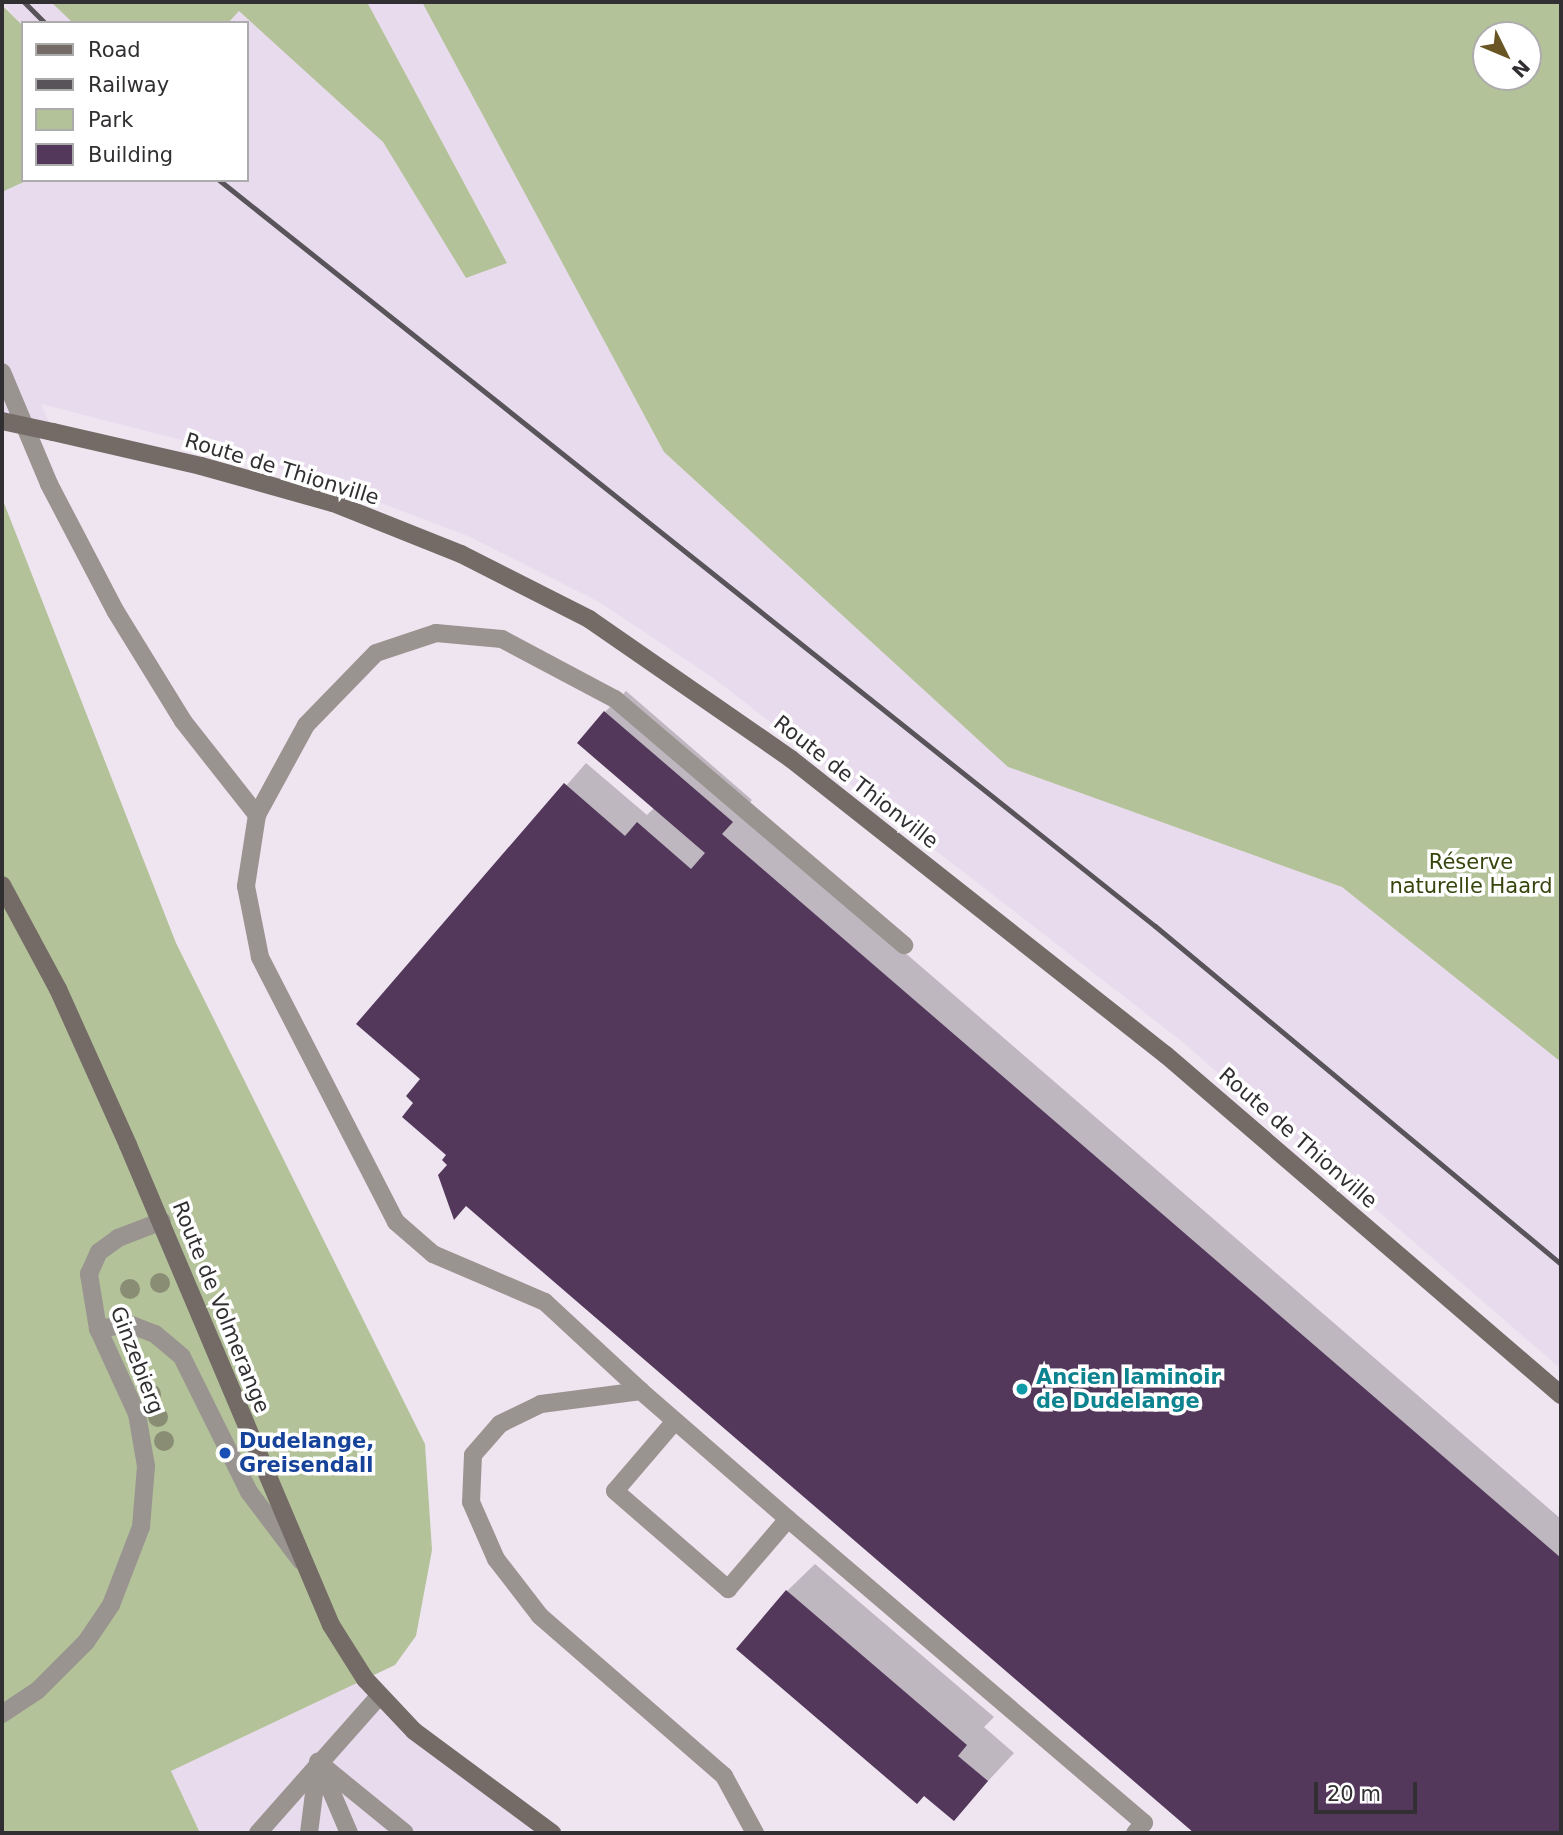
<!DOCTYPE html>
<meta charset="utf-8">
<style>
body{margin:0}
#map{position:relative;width:1563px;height:1835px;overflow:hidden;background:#eee5f1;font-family:"DejaVu Sans",sans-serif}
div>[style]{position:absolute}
.built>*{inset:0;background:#e9dbee}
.green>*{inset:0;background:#b4c29a}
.shadow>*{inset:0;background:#0003}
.building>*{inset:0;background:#54385c}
.service>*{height:18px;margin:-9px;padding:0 9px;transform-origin:9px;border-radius:9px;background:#999490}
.minor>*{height:18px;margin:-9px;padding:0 9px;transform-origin:9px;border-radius:9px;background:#999490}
.secondary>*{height:18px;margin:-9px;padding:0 9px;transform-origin:9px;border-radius:9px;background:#746b67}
.rail>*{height:5px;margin:-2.5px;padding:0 2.5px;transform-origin:2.5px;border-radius:2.5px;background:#58545a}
.secondary-bridge>*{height:18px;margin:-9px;padding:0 9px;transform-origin:9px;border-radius:9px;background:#746b67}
.trees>*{width:20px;height:20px;margin:-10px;border-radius:50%;background:#898d74}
.dots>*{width:19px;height:19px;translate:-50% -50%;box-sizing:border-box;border:4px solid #fff;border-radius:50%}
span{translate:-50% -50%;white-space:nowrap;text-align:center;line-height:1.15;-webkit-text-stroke:7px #fff;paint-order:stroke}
.street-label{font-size:21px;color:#322f33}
.park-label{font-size:21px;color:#36450e}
.culture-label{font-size:21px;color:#0d838f;font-weight:700}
.left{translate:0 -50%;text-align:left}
.transit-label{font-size:21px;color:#164399;font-weight:700}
.frame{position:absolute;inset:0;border:4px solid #322f33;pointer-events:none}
.legend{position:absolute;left:21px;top:21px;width:228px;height:161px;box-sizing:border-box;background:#fff;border:2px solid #adacad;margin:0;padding:9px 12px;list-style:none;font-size:21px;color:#322f33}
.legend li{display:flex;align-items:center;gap:14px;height:35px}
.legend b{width:35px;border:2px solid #adacad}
.north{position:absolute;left:1472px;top:21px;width:70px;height:70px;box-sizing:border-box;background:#fff;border:2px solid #adacad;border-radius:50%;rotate:133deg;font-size:19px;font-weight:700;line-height:28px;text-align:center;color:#322f33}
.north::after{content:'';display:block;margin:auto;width:24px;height:32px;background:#695624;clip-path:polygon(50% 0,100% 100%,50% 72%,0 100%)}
.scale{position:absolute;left:1314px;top:1782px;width:103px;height:32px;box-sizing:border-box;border:4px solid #322f33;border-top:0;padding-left:9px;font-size:21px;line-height:24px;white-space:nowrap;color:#322f33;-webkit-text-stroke:5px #fff;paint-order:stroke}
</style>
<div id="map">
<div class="built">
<i style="clip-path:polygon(2px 2px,51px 2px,73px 23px,23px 26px)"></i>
<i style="clip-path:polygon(367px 2px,422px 2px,664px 452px,1008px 767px,1342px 887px,1561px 1062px,1561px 1369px,1180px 1040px,712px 677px,599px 602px,468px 536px,339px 487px,205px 446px,41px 404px,53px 432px,2px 421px,2px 192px,28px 180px,247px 180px,247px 23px,228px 23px,239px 11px,383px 142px,466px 277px,507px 262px)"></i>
<i style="clip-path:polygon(365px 1679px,379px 1696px,552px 1833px,200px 1833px,171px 1771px)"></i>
</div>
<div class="green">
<i style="clip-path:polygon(51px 2px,367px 2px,507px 263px,466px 278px,383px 142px,239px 11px,228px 23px,73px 23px)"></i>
<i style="clip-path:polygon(evenodd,422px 2px,1561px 2px,1561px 1062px,1342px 887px,1008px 767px,664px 452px,422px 2px,1486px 35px,1528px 35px,1528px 77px,1486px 77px,1486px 35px)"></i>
<i style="clip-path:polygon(2px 5px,23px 26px,23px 180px,28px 180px,2px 192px)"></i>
<i style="clip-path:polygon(2px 498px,176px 943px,425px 1444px,432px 1550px,416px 1636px,395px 1665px,171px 1771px,200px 1833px,2px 1833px)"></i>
</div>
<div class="shadow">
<i style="clip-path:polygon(626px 691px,752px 800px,742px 812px,1561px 1519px,1561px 1833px,1196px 1833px,467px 1204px,448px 1155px,416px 1103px,423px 1079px,358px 1024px,586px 763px,647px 815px,655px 807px,605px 712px)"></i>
<i style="clip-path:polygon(815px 1564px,994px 1717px,984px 1727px,1014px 1753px,953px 1819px,787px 1591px)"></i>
</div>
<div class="building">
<i style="clip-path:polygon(604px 711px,733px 822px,722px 834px,1561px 1558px,1561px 1833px,1194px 1833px,466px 1206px,454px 1220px,438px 1175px,447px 1165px,442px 1160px,446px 1155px,402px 1117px,413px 1103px,406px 1096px,420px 1079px,356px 1024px,564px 783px,625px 836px,637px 822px,691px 869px,705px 853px,577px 743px)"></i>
<i style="clip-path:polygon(786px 1590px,967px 1745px,958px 1756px,988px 1781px,954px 1821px,924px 1796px,917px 1804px,736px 1649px)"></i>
</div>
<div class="service">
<i style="left:2px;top:372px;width:121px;rotate:67.2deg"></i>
<i style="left:49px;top:484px;width:144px;rotate:62.4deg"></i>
<i style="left:116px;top:612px;width:128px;rotate:58.4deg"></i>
<i style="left:183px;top:721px;width:120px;rotate:51.8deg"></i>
<i style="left:98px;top:1329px;width:31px;rotate:-9deg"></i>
<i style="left:129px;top:1324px;width:28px;rotate:21deg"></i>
<i style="left:155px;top:1334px;width:35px;rotate:40deg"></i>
<i style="left:182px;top:1357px;width:151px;rotate:63.6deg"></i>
<i style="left:249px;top:1492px;width:86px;rotate:53deg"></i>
<i style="left:641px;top:1391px;width:131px;rotate:-137.2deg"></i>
<i style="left:545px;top:1302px;width:122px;rotate:-156.8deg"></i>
<i style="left:433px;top:1254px;width:49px;rotate:-139.1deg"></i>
<i style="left:396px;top:1222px;width:298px;rotate:-117.2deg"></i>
<i style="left:260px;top:957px;width:72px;rotate:-101.2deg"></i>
<i style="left:246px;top:886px;width:72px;rotate:-81.2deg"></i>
<i style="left:257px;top:815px;width:102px;rotate:-61.4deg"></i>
<i style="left:306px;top:725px;width:100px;rotate:-45.8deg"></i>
<i style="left:376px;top:653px;width:63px;rotate:-18.4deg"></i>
<i style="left:436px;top:633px;width:66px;rotate:5.2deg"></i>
<i style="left:502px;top:639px;width:128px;rotate:28deg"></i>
<i style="left:615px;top:699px;width:380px;rotate:40.4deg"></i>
<i style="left:675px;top:1421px;width:92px;rotate:130.6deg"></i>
<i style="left:615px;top:1491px;width:150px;rotate:40.9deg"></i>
<i style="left:728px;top:1589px;width:92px;rotate:-49.4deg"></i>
<i style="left:788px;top:1519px;width:195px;rotate:-139deg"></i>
<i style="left:641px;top:1391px;width:101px;rotate:172.6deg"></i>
<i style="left:541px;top:1404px;width:46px;rotate:154deg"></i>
<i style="left:500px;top:1424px;width:41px;rotate:131.1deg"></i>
<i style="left:473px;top:1455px;width:47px;rotate:92.4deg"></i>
<i style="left:471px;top:1502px;width:62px;rotate:66.3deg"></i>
<i style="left:496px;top:1559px;width:72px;rotate:52.3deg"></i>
<i style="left:540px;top:1616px;width:244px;rotate:41deg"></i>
<i style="left:724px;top:1776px;width:65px;rotate:61.5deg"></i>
<i style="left:788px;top:1519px;width:468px;rotate:40.5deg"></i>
<i style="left:1144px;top:1823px;width:13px;rotate:132deg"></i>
<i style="left:318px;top:1762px;width:112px;rotate:39.2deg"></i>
<i style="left:320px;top:1765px;width:74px;rotate:66.9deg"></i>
<i style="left:258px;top:1833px;width:183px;rotate:-48.5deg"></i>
<i style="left:309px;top:1833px;width:72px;rotate:-82.8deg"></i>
</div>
<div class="minor">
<i style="left:2px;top:1714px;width:43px;rotate:-33.7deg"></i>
<i style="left:38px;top:1690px;width:68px;rotate:-45deg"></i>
<i style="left:86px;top:1642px;width:45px;rotate:-56deg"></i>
<i style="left:111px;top:1605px;width:84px;rotate:-69deg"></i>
<i style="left:141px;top:1527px;width:61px;rotate:-85.3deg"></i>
<i style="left:146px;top:1466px;width:53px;rotate:-99.8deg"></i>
<i style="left:137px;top:1414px;width:94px;rotate:-114.6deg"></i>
<i style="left:98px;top:1329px;width:56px;rotate:-99.3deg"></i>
<i style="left:89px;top:1274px;width:24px;rotate:-66deg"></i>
<i style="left:99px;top:1252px;width:24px;rotate:-36deg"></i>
<i style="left:118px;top:1238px;width:47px;rotate:-21.1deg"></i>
</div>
<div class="secondary">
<i style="left:53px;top:432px;width:152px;rotate:12.9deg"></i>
<i style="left:201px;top:466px;width:137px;rotate:15.7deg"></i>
<i style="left:333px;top:503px;width:138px;rotate:21.7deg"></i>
<i style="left:461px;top:554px;width:144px;rotate:26.9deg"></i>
<i style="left:589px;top:619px;width:246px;rotate:34.7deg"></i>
<i style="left:791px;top:759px;width:478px;rotate:38.3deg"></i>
<i style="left:1166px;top:1055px;width:521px;rotate:40.72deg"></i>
<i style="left:2px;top:885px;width:118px;rotate:61.7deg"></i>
<i style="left:58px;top:989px;width:171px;rotate:65.8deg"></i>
<i style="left:128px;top:1145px;width:521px;rotate:67.08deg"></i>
<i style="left:331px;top:1625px;width:64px;rotate:57.8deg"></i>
<i style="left:365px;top:1679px;width:71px;rotate:46.7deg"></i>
<i style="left:414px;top:1731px;width:172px;rotate:36.5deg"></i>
</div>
<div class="rail">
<i style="left:24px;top:2px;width:30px;rotate:45deg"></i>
<i style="left:219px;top:180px;width:1197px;rotate:38.56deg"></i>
<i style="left:1155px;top:926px;width:528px;rotate:39.78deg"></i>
</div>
<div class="secondary-bridge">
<i style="left:2px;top:421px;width:52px;rotate:12.2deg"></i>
</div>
<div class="trees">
<i style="left:160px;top:1283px"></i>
<i style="left:130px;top:1289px"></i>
<i style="left:151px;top:1394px"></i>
<i style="left:158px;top:1417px"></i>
<i style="left:164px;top:1441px"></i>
</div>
<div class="dots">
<i style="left:1022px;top:1389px;background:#0f9aa8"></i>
<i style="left:225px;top:1453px;background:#1a4fb4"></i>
</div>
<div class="street-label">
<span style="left:282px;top:469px;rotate:17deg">Route de Thionville</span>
<span style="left:856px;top:782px;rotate:38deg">Route de Thionville</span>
<span style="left:1298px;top:1138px;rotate:41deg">Route de Thionville</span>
<span style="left:221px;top:1307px;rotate:68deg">Route de Volmerange</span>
<span style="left:137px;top:1360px;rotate:69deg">Ginzebierg</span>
</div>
<div class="park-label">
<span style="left:1471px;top:874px">Réserve<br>naturelle Haard</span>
</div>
<div class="culture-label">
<span class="left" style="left:1036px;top:1389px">Ancien laminoir<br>de Dudelange</span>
</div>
<div class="transit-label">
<span class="left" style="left:239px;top:1453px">Dudelange,<br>Greisendall</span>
</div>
<div class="frame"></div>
<ul class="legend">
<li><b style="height:9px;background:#746b67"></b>Road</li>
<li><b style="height:9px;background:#58545a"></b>Railway</li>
<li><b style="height:19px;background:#b4c29a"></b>Park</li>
<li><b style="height:19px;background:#54385c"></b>Building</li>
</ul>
<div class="north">N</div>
<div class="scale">20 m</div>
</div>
